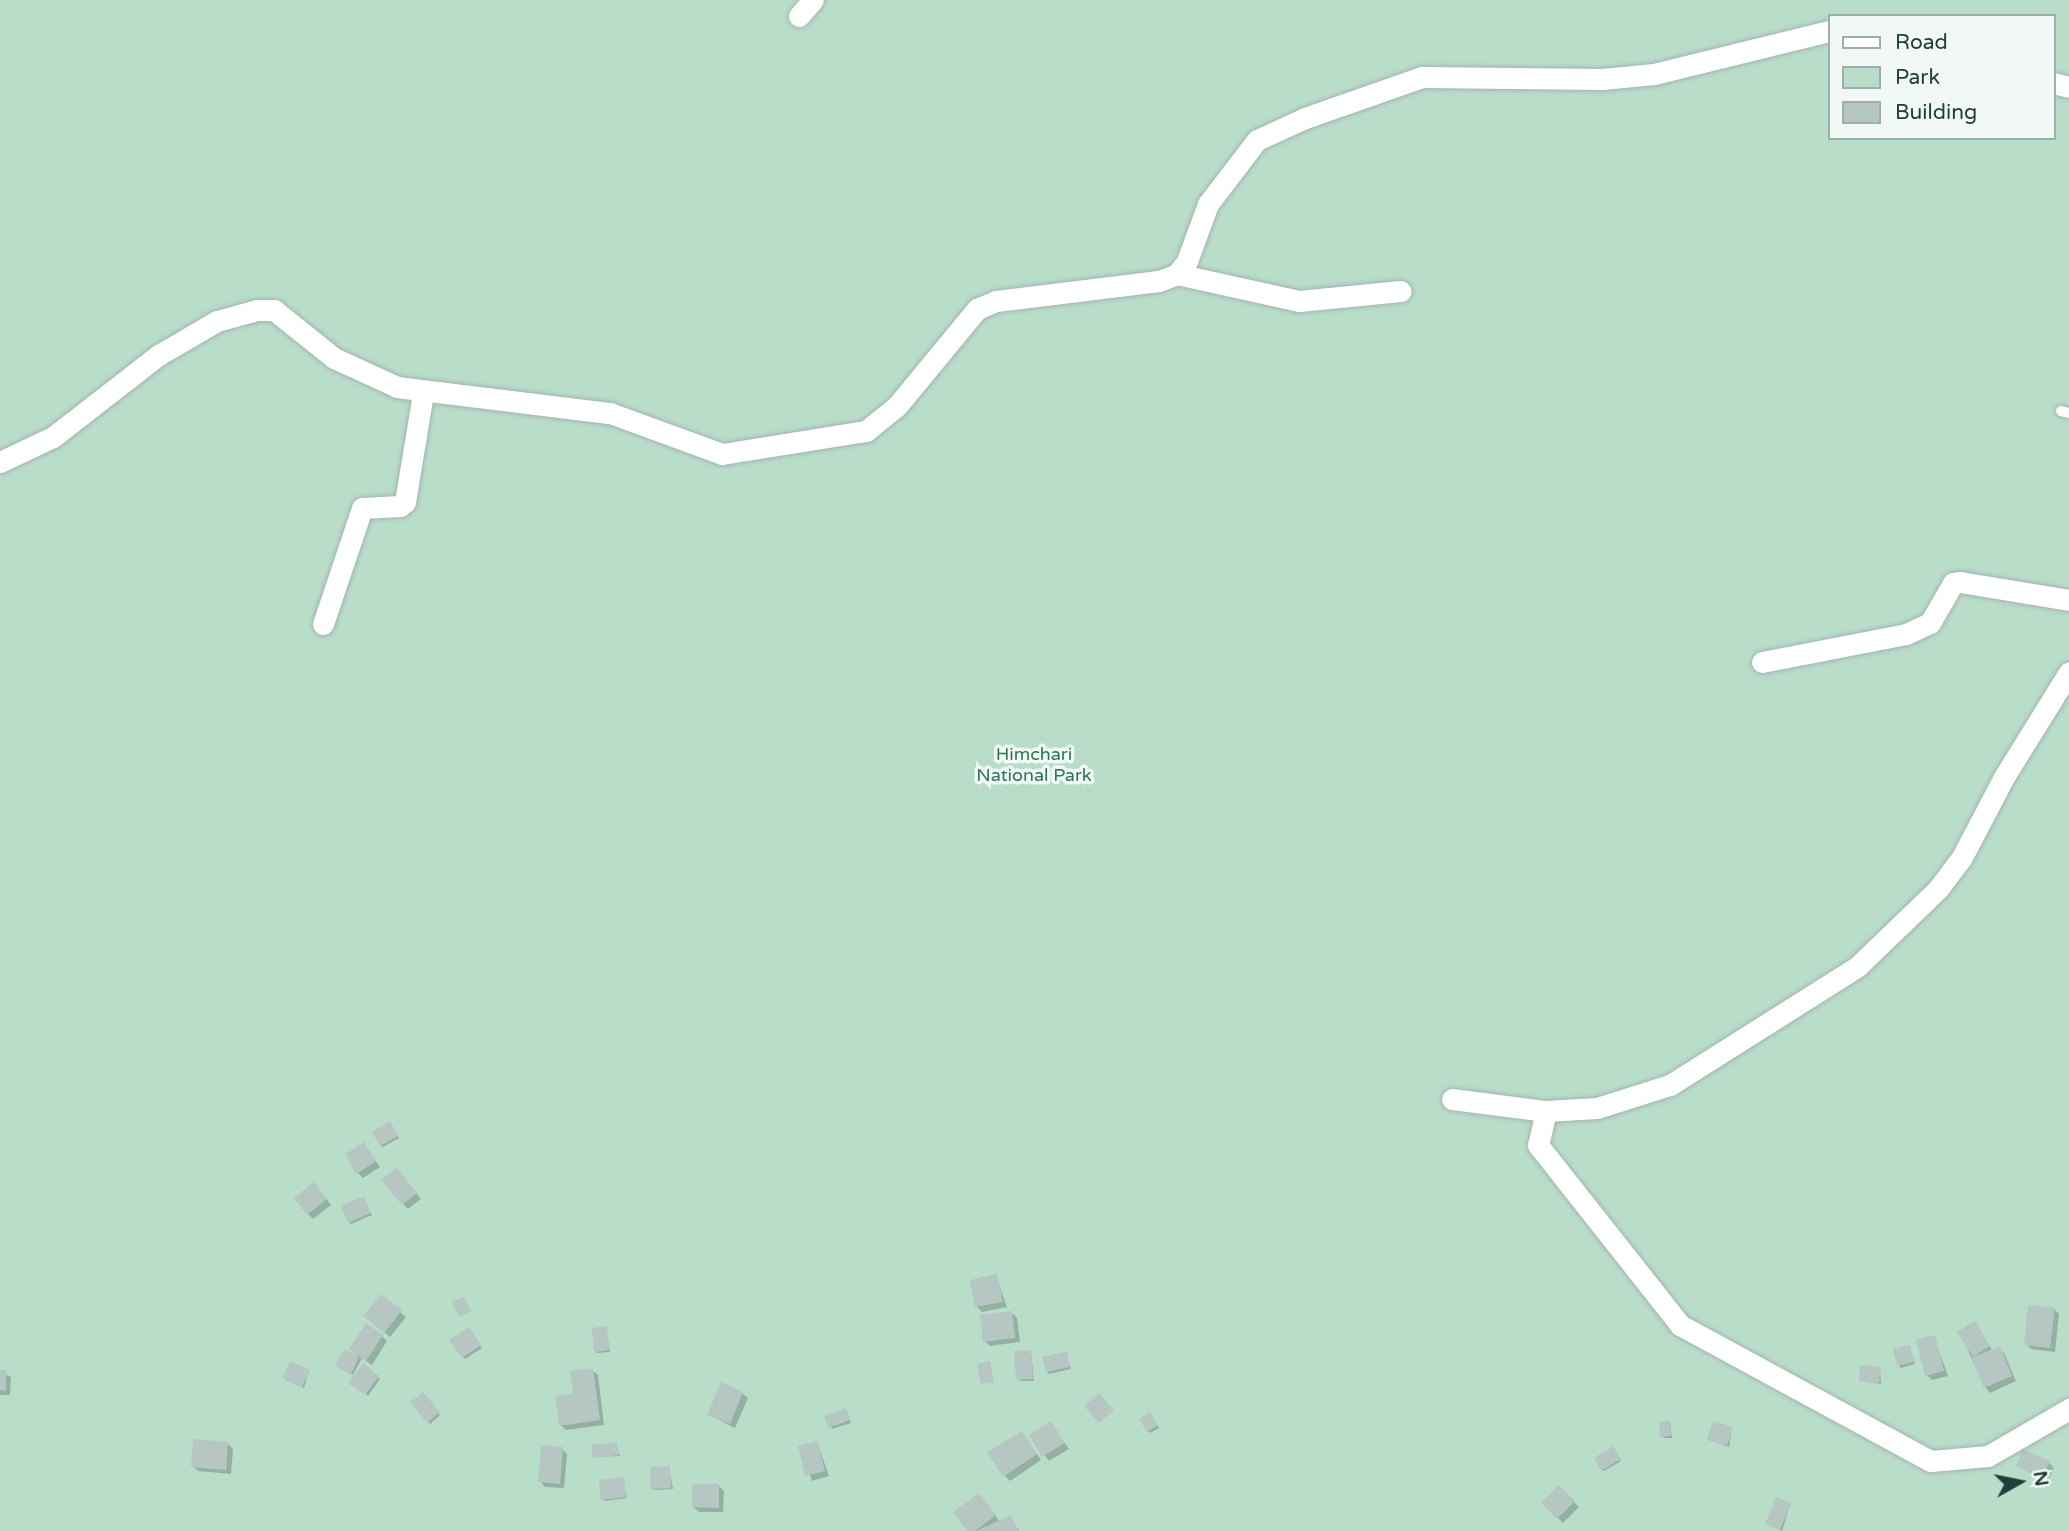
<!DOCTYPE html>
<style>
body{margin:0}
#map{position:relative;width:2069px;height:1531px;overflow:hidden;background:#e1ece9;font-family:"Varela Round",sans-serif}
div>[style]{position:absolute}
.green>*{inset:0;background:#b8deca}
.shadow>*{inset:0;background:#0003}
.building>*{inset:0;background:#b6c7c3}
.roads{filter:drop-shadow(0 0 2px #a3b4b1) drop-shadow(0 0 2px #a3b4b1)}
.lane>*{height:10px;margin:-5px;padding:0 5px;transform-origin:5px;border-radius:5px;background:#fff}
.street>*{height:21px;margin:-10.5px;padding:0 10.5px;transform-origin:10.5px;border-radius:10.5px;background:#fff}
span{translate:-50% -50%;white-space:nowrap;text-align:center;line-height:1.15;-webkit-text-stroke:7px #f1f8f6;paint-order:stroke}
.park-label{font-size:18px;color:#297656}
.legend{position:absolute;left:1828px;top:14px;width:228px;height:126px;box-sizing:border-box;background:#f1f8f6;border:2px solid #9daeab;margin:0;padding:9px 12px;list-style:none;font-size:21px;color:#203e3b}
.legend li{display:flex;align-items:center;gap:14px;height:35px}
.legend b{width:35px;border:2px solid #9daeab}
.north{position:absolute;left:1985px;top:1447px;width:70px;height:70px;-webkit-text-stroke:5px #f1f8f6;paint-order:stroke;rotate:81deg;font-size:19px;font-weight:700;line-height:28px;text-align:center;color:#203e3b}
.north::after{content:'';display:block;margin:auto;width:24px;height:32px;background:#203e3b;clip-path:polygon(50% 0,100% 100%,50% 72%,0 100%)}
</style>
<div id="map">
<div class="green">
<i style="clip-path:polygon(evenodd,0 0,2069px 0,2069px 1531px,0 1531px,0 0,1829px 16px,2053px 16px,2053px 138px,1829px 138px,1829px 16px)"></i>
</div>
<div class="shadow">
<i style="clip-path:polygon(392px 1126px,399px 1138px,383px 1147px,381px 1145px)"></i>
<i style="clip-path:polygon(364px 1145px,380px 1167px,363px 1178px,358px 1173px)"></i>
<i style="clip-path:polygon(402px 1175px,421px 1199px,408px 1209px,403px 1204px)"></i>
<i style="clip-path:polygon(319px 1189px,331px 1205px,313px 1219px,308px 1214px)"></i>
<i style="clip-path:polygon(364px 1198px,372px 1215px,351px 1224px,349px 1222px)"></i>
<i style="clip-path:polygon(996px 1276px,1007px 1307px,982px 1312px,977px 1307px)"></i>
<i style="clip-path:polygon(2054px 1309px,2059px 1314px,2055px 1352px,2031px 1349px,2026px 1344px)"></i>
<i style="clip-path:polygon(400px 1312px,406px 1317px,390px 1337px,371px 1321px)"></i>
<i style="clip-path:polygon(1012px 1313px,1017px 1318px,1020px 1342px,990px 1346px,985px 1341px)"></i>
<i style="clip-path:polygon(1975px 1323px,1993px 1351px,1999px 1348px,2004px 1353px,2016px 1381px,1990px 1393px,1985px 1387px,1960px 1333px)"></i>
<i style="clip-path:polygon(606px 1328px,610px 1352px,597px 1353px,595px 1351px)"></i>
<i style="clip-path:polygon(470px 1331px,482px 1348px,465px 1359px,463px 1357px)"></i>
<i style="clip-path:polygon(382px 1336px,387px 1341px,372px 1365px,362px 1358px,353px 1375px,337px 1366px,345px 1351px,360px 1359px,351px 1349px)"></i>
<i style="clip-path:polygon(1934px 1337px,1948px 1376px,1932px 1380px,1927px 1375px)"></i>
<i style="clip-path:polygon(1910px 1347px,1915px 1364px,1901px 1368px,1899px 1366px)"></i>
<i style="clip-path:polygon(1031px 1352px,1034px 1381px,1020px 1381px,1018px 1379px)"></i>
<i style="clip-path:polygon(1066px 1353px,1071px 1369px,1049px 1374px,1047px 1372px)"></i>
<i style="clip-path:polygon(363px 1366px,380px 1379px,368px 1396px,353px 1384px)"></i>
<i style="clip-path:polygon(1880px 1369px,1881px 1384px,1861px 1381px)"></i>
<i style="clip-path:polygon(592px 1370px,598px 1375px,604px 1425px,566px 1430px,560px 1425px)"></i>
<i style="clip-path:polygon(309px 1371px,304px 1388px,286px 1380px)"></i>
<i style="clip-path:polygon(0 1372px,11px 1377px,10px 1395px,0 1395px)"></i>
<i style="clip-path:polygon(742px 1393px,748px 1398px,735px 1428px,709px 1415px)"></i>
<i style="clip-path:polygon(423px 1394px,440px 1415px,430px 1424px,412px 1403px)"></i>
<i style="clip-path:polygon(846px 1410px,851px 1423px,832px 1429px,826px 1417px)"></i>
<i style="clip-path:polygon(1152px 1417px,1159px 1428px,1150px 1433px,1148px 1431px)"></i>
<i style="clip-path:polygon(1670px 1422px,1672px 1438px,1664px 1438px,1661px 1436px)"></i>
<i style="clip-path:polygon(1051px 1423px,1069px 1449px,1049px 1461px,1031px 1436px)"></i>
<i style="clip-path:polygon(1732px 1428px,1729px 1447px,1709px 1440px)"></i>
<i style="clip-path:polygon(1022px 1433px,1041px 1460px,1010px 1481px,1005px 1476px)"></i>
<i style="clip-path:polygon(817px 1442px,829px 1476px,812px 1481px,800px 1447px)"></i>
<i style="clip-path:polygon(228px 1444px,233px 1449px,231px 1474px,198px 1471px,193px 1466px)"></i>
<i style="clip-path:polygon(616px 1444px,620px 1456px,594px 1457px)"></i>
<i style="clip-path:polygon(562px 1449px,567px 1454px,564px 1488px,545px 1487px,540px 1481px)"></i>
<i style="clip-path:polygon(1615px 1450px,1621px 1461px,1604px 1471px,1602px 1469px)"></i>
<i style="clip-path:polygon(2049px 1463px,2054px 1468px,2047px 1482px,2018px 1466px)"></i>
<i style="clip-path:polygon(669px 1468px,673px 1489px,655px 1490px,653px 1488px)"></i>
<i style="clip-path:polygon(623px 1478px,627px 1498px,605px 1501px,603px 1499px)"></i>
<i style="clip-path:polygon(719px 1486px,724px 1491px,723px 1512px,699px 1512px,693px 1507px)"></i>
<i style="clip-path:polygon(1559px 1487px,1579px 1507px,1563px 1523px,1543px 1503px)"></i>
<i style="clip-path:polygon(984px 1500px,1000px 1522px,1010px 1517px,1019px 1531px,969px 1531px)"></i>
<i style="clip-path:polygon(1790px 1505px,1782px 1531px,1767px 1524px)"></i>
</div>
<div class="building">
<i style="clip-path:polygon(390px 1121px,398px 1136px,380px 1146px,372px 1132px)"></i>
<i style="clip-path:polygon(364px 1142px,376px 1161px,356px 1174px,345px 1154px)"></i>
<i style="clip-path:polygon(397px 1168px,417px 1193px,402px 1205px,381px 1180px)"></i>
<i style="clip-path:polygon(314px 1182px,327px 1199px,307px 1215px,294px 1198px)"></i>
<i style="clip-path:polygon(364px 1196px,371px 1213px,348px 1223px,341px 1206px)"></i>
<i style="clip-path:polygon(997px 1274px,1003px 1302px,975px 1307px,970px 1280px)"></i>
<i style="clip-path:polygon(381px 1294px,402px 1310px,384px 1333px,363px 1316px)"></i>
<i style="clip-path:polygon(464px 1297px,471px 1311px,459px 1317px,452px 1302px)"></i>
<i style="clip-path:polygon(2028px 1305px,2055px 1307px,2050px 1348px,2024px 1345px)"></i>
<i style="clip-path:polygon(1012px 1311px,1015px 1338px,983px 1342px,980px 1315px)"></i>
<i style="clip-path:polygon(1975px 1321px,1990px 1346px,1973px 1357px,1957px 1332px)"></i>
<i style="clip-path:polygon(366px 1323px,383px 1335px,366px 1361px,349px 1349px)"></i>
<i style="clip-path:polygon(607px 1326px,609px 1350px,594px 1352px,592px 1328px)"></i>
<i style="clip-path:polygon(469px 1327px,481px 1345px,462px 1358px,449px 1340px)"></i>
<i style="clip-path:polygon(1935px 1335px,1944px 1371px,1925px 1376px,1916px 1340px)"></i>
<i style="clip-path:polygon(1910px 1345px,1914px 1362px,1897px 1366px,1893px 1349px)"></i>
<i style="clip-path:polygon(2000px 1346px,2012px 1376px,1984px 1388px,1971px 1358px)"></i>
<i style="clip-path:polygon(344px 1349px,359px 1357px,351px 1374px,335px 1366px)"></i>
<i style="clip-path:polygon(1031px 1350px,1033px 1379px,1016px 1380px,1014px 1351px)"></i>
<i style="clip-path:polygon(1067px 1351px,1070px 1367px,1046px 1372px,1042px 1357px)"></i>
<i style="clip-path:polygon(290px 1361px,310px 1370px,302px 1387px,282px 1378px)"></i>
<i style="clip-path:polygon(990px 1361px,994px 1382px,981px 1384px,977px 1364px)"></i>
<i style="clip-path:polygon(363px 1363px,379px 1376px,365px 1395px,348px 1383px)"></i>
<i style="clip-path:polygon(1860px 1365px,1881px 1367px,1879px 1383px,1859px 1381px)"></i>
<i style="clip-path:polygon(593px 1368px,600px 1420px,559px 1426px,555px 1396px,573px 1393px,570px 1371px)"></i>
<i style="clip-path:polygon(0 1370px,6px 1370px,6px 1391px,0 1390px)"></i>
<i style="clip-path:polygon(721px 1382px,743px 1392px,730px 1424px,707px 1415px)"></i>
<i style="clip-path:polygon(423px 1392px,440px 1412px,427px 1423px,410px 1402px)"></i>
<i style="clip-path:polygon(1099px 1393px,1114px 1410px,1099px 1423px,1084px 1406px)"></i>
<i style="clip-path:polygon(846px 1408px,850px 1420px,828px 1428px,824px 1416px)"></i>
<i style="clip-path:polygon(1150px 1412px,1158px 1425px,1147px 1432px,1139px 1419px)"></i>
<i style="clip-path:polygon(1051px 1421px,1065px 1443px,1042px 1457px,1029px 1435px)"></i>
<i style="clip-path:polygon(1659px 1421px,1670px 1421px,1671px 1436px,1660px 1437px)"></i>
<i style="clip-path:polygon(1713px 1421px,1733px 1427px,1727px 1446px,1707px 1440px)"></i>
<i style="clip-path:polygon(1022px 1431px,1037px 1454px,1003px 1477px,987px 1452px)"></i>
<i style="clip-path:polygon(193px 1439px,228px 1442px,226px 1470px,191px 1467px)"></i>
<i style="clip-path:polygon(817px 1441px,825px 1471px,805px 1476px,798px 1446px)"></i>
<i style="clip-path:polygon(617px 1442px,619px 1455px,593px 1458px,591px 1445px)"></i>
<i style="clip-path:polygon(541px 1445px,563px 1447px,560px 1484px,538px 1482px)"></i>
<i style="clip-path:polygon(1613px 1446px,1621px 1459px,1601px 1471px,1594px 1458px)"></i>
<i style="clip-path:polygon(2023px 1449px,2050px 1461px,2042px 1478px,2016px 1466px)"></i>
<i style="clip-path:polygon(670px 1466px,671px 1488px,651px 1489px,650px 1467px)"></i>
<i style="clip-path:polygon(624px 1477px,626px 1497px,601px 1500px,599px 1480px)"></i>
<i style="clip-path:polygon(692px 1484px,719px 1484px,719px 1508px,692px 1507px)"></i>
<i style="clip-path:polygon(1559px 1485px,1575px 1501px,1557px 1519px,1541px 1503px)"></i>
<i style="clip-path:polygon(979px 1493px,996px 1515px,975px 1531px,967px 1531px,953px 1512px)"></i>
<i style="clip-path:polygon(1776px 1497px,1791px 1503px,1780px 1530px,1765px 1524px)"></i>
<i style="clip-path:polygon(1011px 1515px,1018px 1531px,976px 1531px)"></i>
</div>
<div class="roads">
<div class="lane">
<i style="left:2061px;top:411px;width:8px;rotate:14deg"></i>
</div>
<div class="street">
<i style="left:799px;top:16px;width:21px;rotate:-49deg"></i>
<i style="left:2053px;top:83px;width:16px;rotate:14deg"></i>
<i style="left:1177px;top:274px;width:125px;rotate:12.5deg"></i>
<i style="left:1299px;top:301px;width:102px;rotate:-5.6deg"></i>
<i style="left:0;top:462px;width:59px;rotate:-25.3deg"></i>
<i style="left:53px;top:437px;width:132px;rotate:-37.9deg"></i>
<i style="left:157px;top:356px;width:69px;rotate:-30.3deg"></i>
<i style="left:217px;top:321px;width:41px;rotate:-15.4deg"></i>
<i style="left:257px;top:310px;width:17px"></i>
<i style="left:274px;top:310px;width:77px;rotate:38.7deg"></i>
<i style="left:334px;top:358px;width:69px;rotate:24.7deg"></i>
<i style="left:397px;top:387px;width:215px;rotate:7deg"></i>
<i style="left:610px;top:413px;width:119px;rotate:20.1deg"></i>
<i style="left:722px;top:454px;width:146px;rotate:-9.1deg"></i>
<i style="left:866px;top:431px;width:40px;rotate:-39deg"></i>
<i style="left:897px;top:406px;width:126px;rotate:-50.5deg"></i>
<i style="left:977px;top:309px;width:21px;rotate:-23deg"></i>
<i style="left:996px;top:301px;width:164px;rotate:-7deg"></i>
<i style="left:1159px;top:281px;width:19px;rotate:-21deg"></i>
<i style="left:1177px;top:274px;width:16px;rotate:-52deg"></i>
<i style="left:1187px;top:261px;width:61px;rotate:-69.8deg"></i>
<i style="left:1208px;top:204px;width:81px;rotate:-52.6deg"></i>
<i style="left:1257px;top:140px;width:53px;rotate:-24.6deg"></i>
<i style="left:1305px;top:118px;width:124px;rotate:-19.3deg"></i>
<i style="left:1422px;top:77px;width:180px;rotate:0.6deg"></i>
<i style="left:1602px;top:79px;width:52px;rotate:-5.5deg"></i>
<i style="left:1654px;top:74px;width:180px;rotate:-13.8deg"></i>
<i style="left:323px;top:624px;width:122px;rotate:-71.4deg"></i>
<i style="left:362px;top:508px;width:38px;rotate:-3deg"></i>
<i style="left:400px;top:506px;width:6px;rotate:-39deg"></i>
<i style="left:405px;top:502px;width:110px;rotate:-80.6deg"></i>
<i style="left:1762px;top:662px;width:147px;rotate:-11deg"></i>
<i style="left:1906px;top:634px;width:26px;rotate:-25deg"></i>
<i style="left:1930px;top:623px;width:46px;rotate:-60.1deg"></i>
<i style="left:1953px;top:583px;width:7px;rotate:-8deg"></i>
<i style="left:1960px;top:582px;width:110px;rotate:9.4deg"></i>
<i style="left:1452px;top:1099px;width:95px;rotate:7.3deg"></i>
<i style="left:1546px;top:1111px;width:51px;rotate:-3.4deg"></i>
<i style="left:1597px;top:1108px;width:77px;rotate:-17.5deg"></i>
<i style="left:1670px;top:1085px;width:222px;rotate:-32.3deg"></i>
<i style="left:1858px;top:966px;width:111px;rotate:-43.9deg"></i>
<i style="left:1938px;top:889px;width:38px;rotate:-53deg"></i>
<i style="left:1961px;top:859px;width:93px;rotate:-62.3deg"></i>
<i style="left:2004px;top:777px;width:123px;rotate:-58.2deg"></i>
<i style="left:1546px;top:1111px;width:35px;rotate:103deg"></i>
<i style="left:1538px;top:1145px;width:229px;rotate:51.7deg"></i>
<i style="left:1680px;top:1325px;width:285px;rotate:28.5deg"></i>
<i style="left:1931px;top:1461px;width:57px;rotate:-5deg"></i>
<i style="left:1988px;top:1456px;width:94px;rotate:-30.1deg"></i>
</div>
</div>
<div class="park-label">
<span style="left:1034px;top:765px">Himchari<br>National Park</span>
</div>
<ul class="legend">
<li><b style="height:9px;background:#fff"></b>Road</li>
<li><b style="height:19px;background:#b8deca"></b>Park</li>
<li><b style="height:19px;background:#b6c7c3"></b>Building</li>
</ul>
<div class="north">N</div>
</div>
